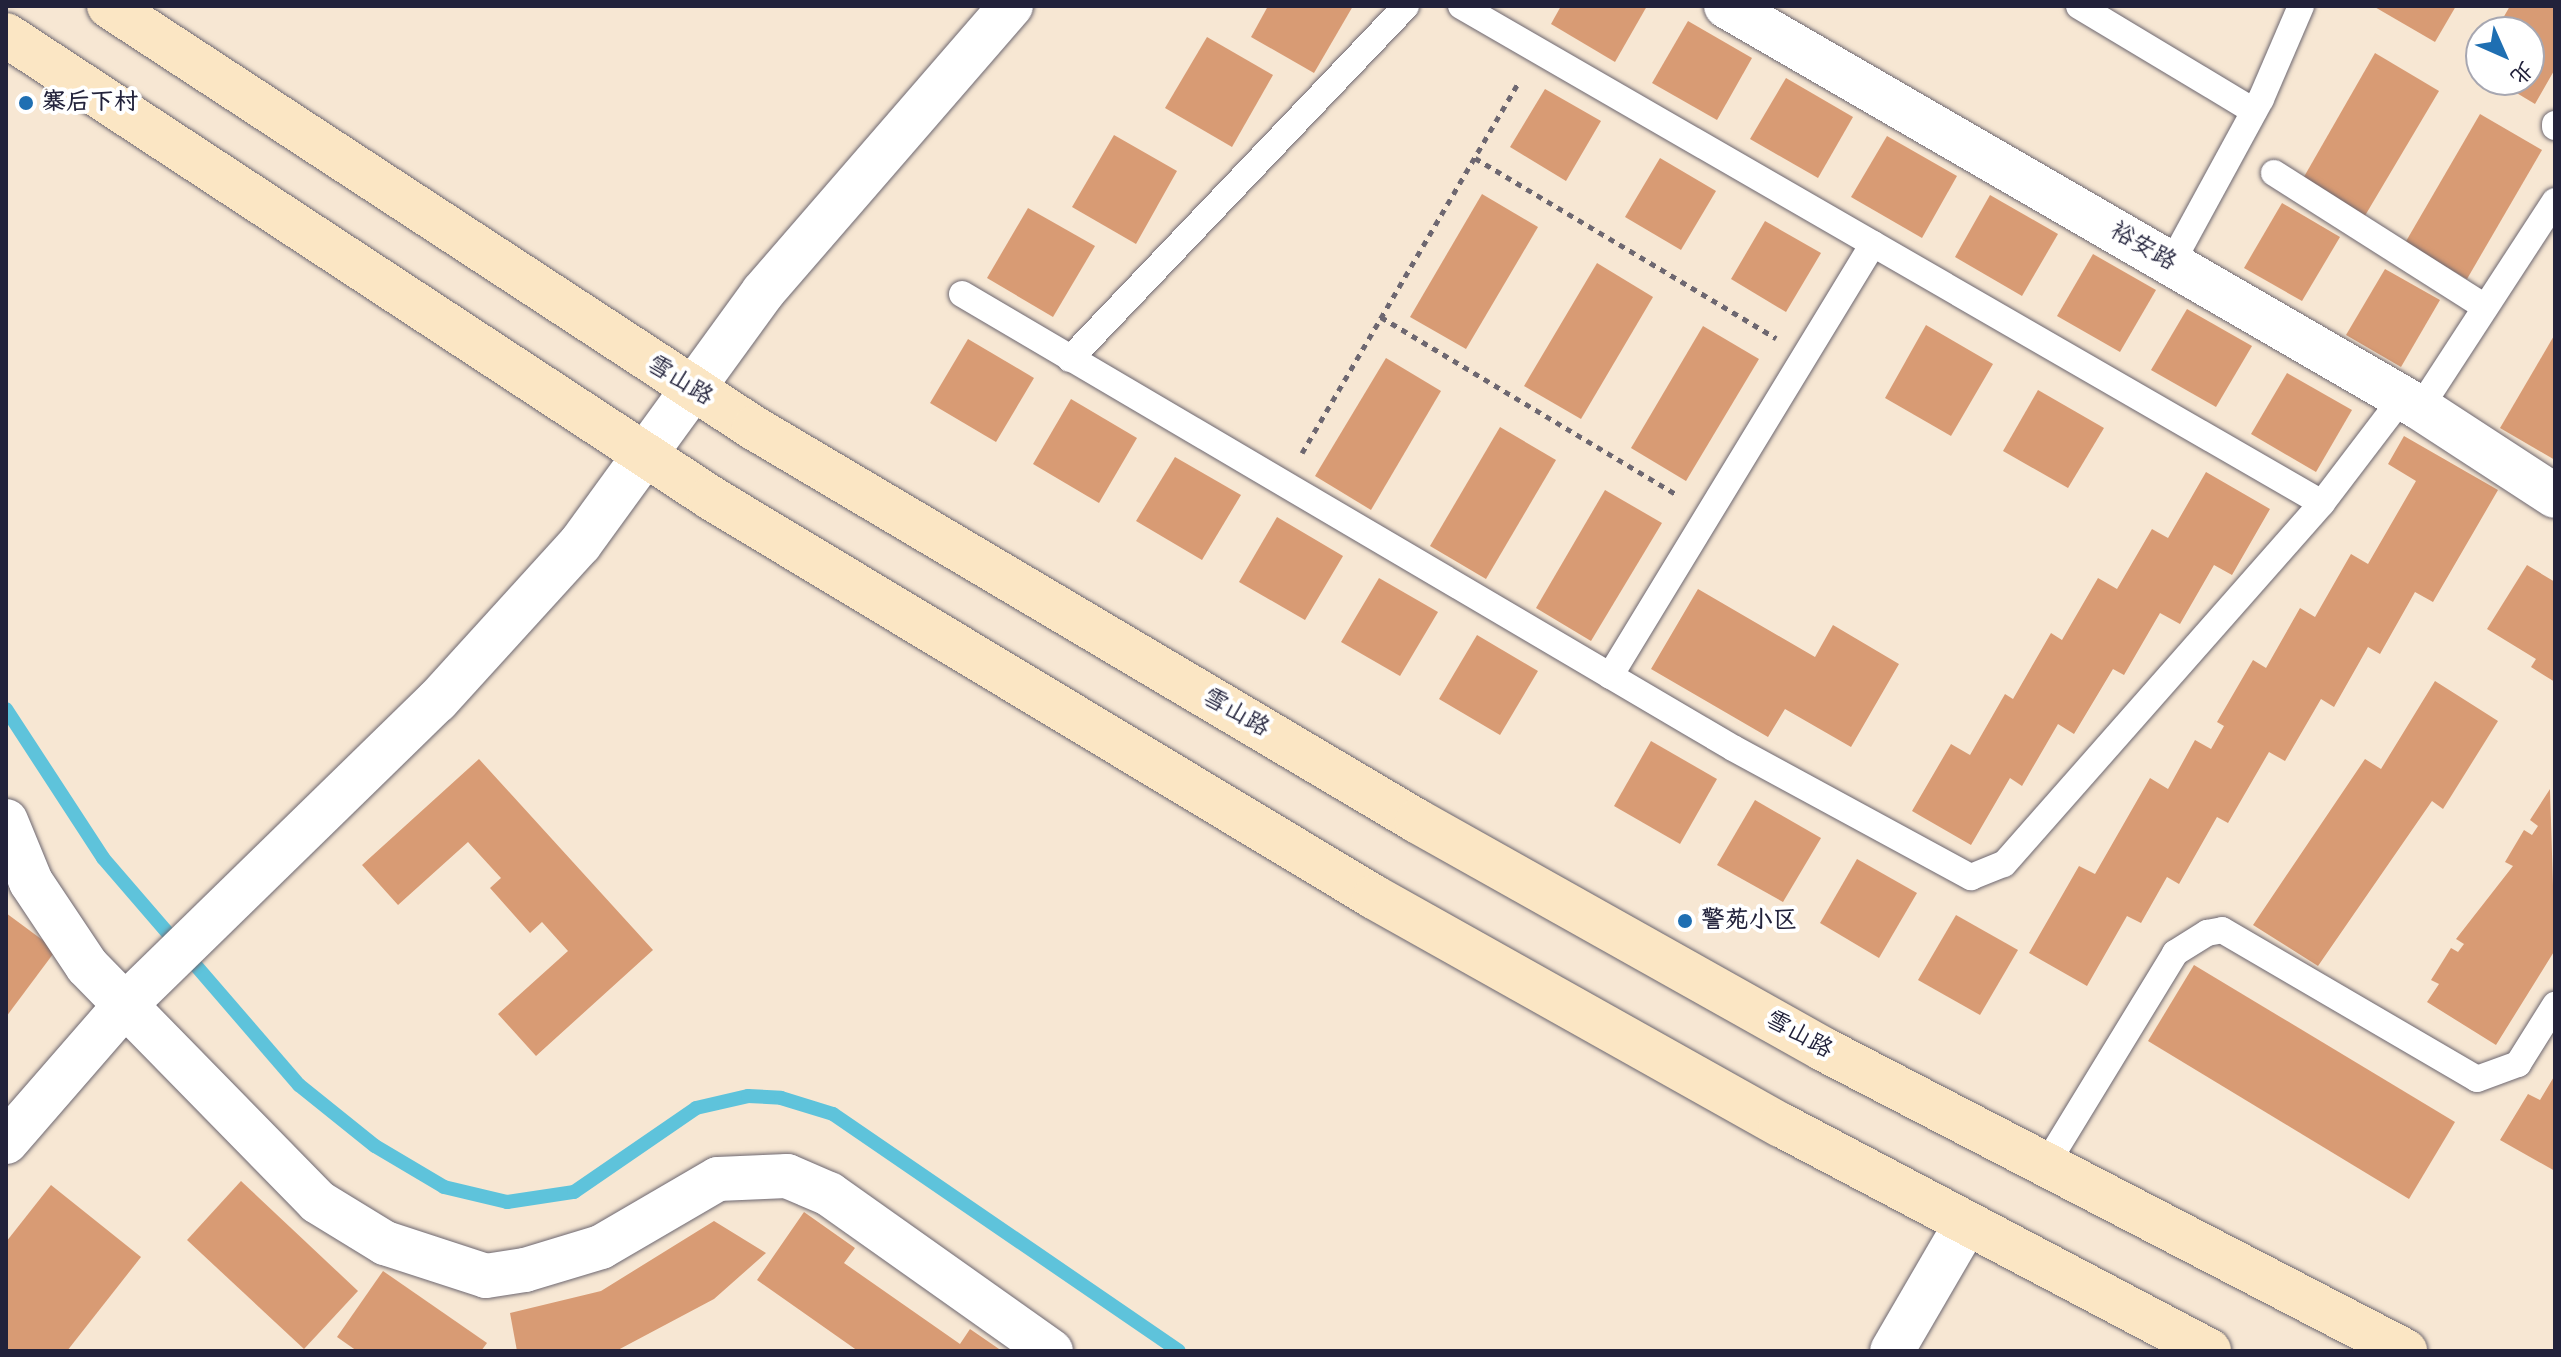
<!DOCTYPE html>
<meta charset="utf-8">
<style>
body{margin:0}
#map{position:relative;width:2561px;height:1357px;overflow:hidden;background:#f7e7d3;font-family:Kalam,"LXGW WenKai TC",sans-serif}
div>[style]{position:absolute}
.stream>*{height:14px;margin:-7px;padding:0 7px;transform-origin:7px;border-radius:7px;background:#5ec3db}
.building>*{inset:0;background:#d89b74}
.path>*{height:5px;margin-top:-2.5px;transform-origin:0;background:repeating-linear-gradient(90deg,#6d6770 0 6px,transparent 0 12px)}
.roads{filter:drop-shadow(0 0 2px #6d6770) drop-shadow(0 0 2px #6d6770)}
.service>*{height:26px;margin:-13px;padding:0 13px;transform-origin:13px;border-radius:13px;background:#fff}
.minor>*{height:44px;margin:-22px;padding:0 22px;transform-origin:22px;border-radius:22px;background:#fff}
.secondary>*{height:44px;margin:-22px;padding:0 22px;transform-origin:22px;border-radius:22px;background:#fbe6c4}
.dots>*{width:22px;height:22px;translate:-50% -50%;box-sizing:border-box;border:4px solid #fff;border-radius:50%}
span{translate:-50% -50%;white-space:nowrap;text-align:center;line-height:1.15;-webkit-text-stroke:8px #fff;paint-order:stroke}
.poi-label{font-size:24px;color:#22223b;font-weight:700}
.left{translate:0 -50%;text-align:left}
.street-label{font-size:24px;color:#22223b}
.frame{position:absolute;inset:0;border:8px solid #22223b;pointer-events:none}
.north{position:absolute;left:2465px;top:16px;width:80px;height:80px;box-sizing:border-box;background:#fff;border:2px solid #a7a7b1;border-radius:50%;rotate:135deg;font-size:22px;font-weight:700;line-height:32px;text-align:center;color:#22223b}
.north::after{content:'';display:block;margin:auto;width:28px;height:36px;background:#1f6fb2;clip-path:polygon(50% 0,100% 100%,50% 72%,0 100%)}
</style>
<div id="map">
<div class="stream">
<i style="left:6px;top:709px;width:178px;rotate:56.9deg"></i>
<i style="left:103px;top:858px;width:300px;rotate:49.2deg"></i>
<i style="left:299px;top:1085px;width:97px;rotate:38.8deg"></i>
<i style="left:375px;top:1146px;width:80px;rotate:30.7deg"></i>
<i style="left:444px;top:1187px;width:65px;rotate:13.4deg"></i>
<i style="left:507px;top:1202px;width:68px;rotate:-8.5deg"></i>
<i style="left:574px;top:1192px;width:148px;rotate:-34.5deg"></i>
<i style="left:696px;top:1108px;width:53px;rotate:-13deg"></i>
<i style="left:748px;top:1096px;width:33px;rotate:3deg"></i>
<i style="left:781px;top:1098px;width:54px;rotate:17.1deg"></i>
<i style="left:833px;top:1114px;width:419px;rotate:34.4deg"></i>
</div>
<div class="building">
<i style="clip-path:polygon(1268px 6px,1353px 6px,1314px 73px,1251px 37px)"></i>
<i style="clip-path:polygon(1561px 6px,1647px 6px,1615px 62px,1551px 24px)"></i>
<i style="clip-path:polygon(2373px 6px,2456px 6px,2435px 42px)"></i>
<i style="clip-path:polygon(2510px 6px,2555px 6px,2555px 69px,2535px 104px,2495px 80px,2529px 80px,2529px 32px,2495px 32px)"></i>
<i style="clip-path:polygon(1688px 21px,1752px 58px,1717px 120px,1652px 83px)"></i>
<i style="clip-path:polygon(1207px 37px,1273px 75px,1232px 147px,1165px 108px)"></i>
<i style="clip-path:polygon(2375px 53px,2439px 91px,2363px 219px,2301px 182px)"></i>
<i style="clip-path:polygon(1786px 78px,1853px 117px,1818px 178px,1750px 139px)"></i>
<i style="clip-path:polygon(1545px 89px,1601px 121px,1566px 181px,1510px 147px)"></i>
<i style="clip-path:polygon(2480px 114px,2542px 150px,2467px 279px,2405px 243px)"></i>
<i style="clip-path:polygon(1114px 135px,1177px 171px,1136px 244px,1072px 207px)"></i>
<i style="clip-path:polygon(1887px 136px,1957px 176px,1922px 238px,1851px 197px)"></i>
<i style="clip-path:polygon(1660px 158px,1716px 191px,1681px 250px,1625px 217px)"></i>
<i style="clip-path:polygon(1482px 194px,1538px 227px,1466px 349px,1410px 317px)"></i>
<i style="clip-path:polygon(1990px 195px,2058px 234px,2022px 296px,1955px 257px)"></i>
<i style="clip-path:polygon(2282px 203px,2340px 237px,2302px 301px,2244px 268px)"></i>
<i style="clip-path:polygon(1028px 208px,1095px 246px,1053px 317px,987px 278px)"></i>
<i style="clip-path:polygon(1765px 221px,1821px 253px,1786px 312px,1731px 279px)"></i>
<i style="clip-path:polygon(2093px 254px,2156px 290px,2120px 352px,2057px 316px)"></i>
<i style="clip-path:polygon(1597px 263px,1653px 297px,1581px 419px,1524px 386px)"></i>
<i style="clip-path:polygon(2385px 269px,2440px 300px,2401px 367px,2346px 335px)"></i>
<i style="clip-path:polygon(2187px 309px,2252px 346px,2216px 407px,2151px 370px)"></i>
<i style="clip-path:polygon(1926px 325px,1993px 364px,1951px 436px,1885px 398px)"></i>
<i style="clip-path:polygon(1703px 326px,1759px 359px,1686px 481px,1631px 448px)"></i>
<i style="clip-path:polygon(2555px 334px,2555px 460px,2500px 428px)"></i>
<i style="clip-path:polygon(968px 339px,1034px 378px,996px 442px,930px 403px)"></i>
<i style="clip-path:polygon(1386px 358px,1441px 391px,1371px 510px,1315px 476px)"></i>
<i style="clip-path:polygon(2287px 373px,2352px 410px,2316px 472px,2251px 434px)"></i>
<i style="clip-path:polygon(2038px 390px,2104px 428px,2068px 488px,2003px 451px)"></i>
<i style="clip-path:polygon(1071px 399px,1137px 438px,1099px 503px,1033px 464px)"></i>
<i style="clip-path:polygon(1500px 427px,1556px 460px,1486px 579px,1430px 546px)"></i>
<i style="clip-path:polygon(2404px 436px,2498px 490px,2433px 602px,2415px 592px,2380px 654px,2368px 647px,2334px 707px,2321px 699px,2285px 761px,2269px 752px,2228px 823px,2217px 817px,2179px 884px,2167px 877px,2141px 923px,2127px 916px,2087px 986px,2029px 953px,2079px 866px,2095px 874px,2150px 778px,2168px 789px,2195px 740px,2211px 749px,2224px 726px,2217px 722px,2253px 660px,2266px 668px,2300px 608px,2315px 617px,2351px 554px,2368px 564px,2416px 481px,2388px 464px)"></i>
<i style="clip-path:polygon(1175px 457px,1241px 495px,1202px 560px,1136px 521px)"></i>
<i style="clip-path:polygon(2206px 472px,2270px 509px,2232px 575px,2214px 565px,2180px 624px,2160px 613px,2124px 675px,2113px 669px,2074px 734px,2058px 724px,2022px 786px,2010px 778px,1971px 845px,1912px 811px,1951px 744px,1970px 755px,2005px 694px,2013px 699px,2051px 633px,2062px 640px,2098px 578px,2117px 589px,2152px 529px,2168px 538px)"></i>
<i style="clip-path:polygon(1605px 490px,1662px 523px,1591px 641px,1536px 608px)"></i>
<i style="clip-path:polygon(1277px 517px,1343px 556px,1305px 620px,1239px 582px)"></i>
<i style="clip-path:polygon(2527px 565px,2555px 582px,2555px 682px,2531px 667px,2536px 659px,2487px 629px)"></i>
<i style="clip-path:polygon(1379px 578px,1438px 612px,1400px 676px,1341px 642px)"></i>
<i style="clip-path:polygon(1698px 589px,1815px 657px,1833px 625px,1899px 664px,1851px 747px,1785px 709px,1768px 737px,1651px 669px)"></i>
<i style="clip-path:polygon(1477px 635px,1538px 671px,1500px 735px,1439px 699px)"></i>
<i style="clip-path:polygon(2435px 681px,2498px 721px,2443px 809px,2432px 801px,2318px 966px,2253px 925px,2365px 759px,2381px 769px)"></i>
<i style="clip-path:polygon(1651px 741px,1717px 779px,1680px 844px,1614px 806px)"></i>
<i style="clip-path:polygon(479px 759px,653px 950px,536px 1056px,498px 1014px,568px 951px,542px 922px,530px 933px,490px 888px,501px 878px,468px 842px,398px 905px,362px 865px)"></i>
<i style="clip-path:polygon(2550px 789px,2555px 950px,2496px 1045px,2427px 1002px,2439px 984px,2431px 980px,2451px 948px,2458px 952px,2464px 944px,2456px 939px,2513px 866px,2505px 862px,2524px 830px,2532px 835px,2538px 826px,2530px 820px)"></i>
<i style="clip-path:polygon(1755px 800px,1821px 838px,1783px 902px,1717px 865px)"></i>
<i style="clip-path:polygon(1857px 859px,1917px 893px,1879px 958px,1820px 923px)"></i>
<i style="clip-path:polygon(6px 913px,56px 950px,6px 1017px)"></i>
<i style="clip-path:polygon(1956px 915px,2018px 950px,1980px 1015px,1918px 980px)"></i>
<i style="clip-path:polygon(2194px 965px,2455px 1122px,2409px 1199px,2148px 1041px)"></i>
<i style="clip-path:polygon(2555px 1075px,2555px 1171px,2500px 1140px,2528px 1094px,2540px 1100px)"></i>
<i style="clip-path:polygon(241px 1181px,358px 1291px,304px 1349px,187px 1240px)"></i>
<i style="clip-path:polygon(51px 1185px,141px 1257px,67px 1351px,6px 1351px,6px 1242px)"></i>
<i style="clip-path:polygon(804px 1212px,855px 1248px,844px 1263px,960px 1344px,970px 1329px,1002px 1351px,858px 1351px,757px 1280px)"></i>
<i style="clip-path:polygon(714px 1221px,766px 1253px,714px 1299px,616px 1351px,517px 1351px,510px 1313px,601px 1291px)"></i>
<i style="clip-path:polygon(383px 1271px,487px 1343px,481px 1351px,357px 1351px,337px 1337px)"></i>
</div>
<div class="path">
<i style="left:1475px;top:158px;width:351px;rotate:30.9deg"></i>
<i style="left:1381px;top:317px;width:345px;rotate:31deg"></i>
<i style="left:1302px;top:453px;width:430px;rotate:-59.7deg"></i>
</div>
<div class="roads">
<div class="service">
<i style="left:1461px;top:6px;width:994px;rotate:30deg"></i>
<i style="left:2079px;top:6px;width:204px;rotate:31deg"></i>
<i style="left:2555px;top:124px;width:3px;rotate:90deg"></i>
<i style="left:2274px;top:173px;width:250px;rotate:32.4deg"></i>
<i style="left:2171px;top:264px;width:188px;rotate:-61.4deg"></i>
<i style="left:2261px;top:99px;width:101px;rotate:-66.7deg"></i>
<i style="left:962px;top:294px;width:895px;rotate:30.49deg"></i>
<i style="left:1733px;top:748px;width:271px;rotate:28.5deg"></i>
<i style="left:1971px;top:877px;width:35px;rotate:-22deg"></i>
<i style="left:2004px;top:864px;width:481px;rotate:-48.6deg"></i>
<i style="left:2322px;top:503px;width:132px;rotate:-52.7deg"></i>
<i style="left:1070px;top:359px;width:487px;rotate:-46.4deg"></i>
<i style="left:2420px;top:408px;width:247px;rotate:-56.9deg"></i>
<i style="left:1610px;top:676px;width:506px;rotate:-58.67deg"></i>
<i style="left:2044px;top:1168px;width:252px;rotate:-58.6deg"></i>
<i style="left:2175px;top:953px;width:38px;rotate:-32deg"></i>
<i style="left:2207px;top:933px;width:15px;rotate:-11deg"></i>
<i style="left:2222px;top:930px;width:295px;rotate:30.3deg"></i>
<i style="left:2477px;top:1079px;width:44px;rotate:-20.1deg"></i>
<i style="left:2518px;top:1064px;width:70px;rotate:-57.9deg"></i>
</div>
<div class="minor">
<i style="left:1726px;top:6px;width:802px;rotate:30.08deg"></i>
<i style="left:2420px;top:408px;width:161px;rotate:33.1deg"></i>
<i style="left:6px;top:821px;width:66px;rotate:67.7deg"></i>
<i style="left:31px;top:882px;width:101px;rotate:56.3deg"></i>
<i style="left:87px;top:966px;width:330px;rotate:45.6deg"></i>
<i style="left:318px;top:1202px;width:79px;rotate:31.5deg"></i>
<i style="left:385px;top:1243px;width:106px;rotate:18.1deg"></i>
<i style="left:486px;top:1276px;width:39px;rotate:-9deg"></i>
<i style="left:525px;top:1270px;width:79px;rotate:-16.8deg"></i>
<i style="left:601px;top:1247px;width:135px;rotate:-30.2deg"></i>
<i style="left:718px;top:1179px;width:69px;rotate:-2.5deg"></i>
<i style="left:787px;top:1176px;width:46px;rotate:23.2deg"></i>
<i style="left:829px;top:1194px;width:272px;rotate:35.3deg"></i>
<i style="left:6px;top:1142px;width:181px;rotate:-49deg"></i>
<i style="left:125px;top:1005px;width:436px;rotate:-44.3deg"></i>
<i style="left:437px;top:701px;width:212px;rotate:-47.7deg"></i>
<i style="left:580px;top:544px;width:311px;rotate:-54deg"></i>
<i style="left:763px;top:292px;width:379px;rotate:-49.1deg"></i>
<i style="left:1892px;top:1351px;width:147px;rotate:-59.8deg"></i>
</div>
<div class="secondary">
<i style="left:109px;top:6px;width:771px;rotate:33.2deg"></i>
<i style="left:754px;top:428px;width:771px;rotate:30.66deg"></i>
<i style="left:1417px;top:821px;width:466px;rotate:29.3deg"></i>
<i style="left:1823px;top:1049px;width:656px;rotate:27.42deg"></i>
<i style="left:6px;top:35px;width:843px;rotate:33.29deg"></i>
<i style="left:711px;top:498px;width:774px;rotate:31.04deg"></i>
<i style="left:1374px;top:897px;width:467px;rotate:29.3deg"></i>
<i style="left:1781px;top:1125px;width:484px;rotate:27.8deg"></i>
</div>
</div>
<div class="dots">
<i style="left:26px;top:103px;background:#1f6fb2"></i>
<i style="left:1685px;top:921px;background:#1f6fb2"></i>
</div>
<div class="poi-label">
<span class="left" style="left:42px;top:103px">寨后下村</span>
<span class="left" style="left:1701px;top:921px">警苑小区</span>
</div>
<div class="street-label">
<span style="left:2143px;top:247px;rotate:30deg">裕安路</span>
<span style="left:680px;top:381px;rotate:32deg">雪山路</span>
<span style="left:1236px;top:713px;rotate:30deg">雪山路</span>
<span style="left:1799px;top:1035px;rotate:29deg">雪山路</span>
</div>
<div class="frame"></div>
<div class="north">北</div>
</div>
